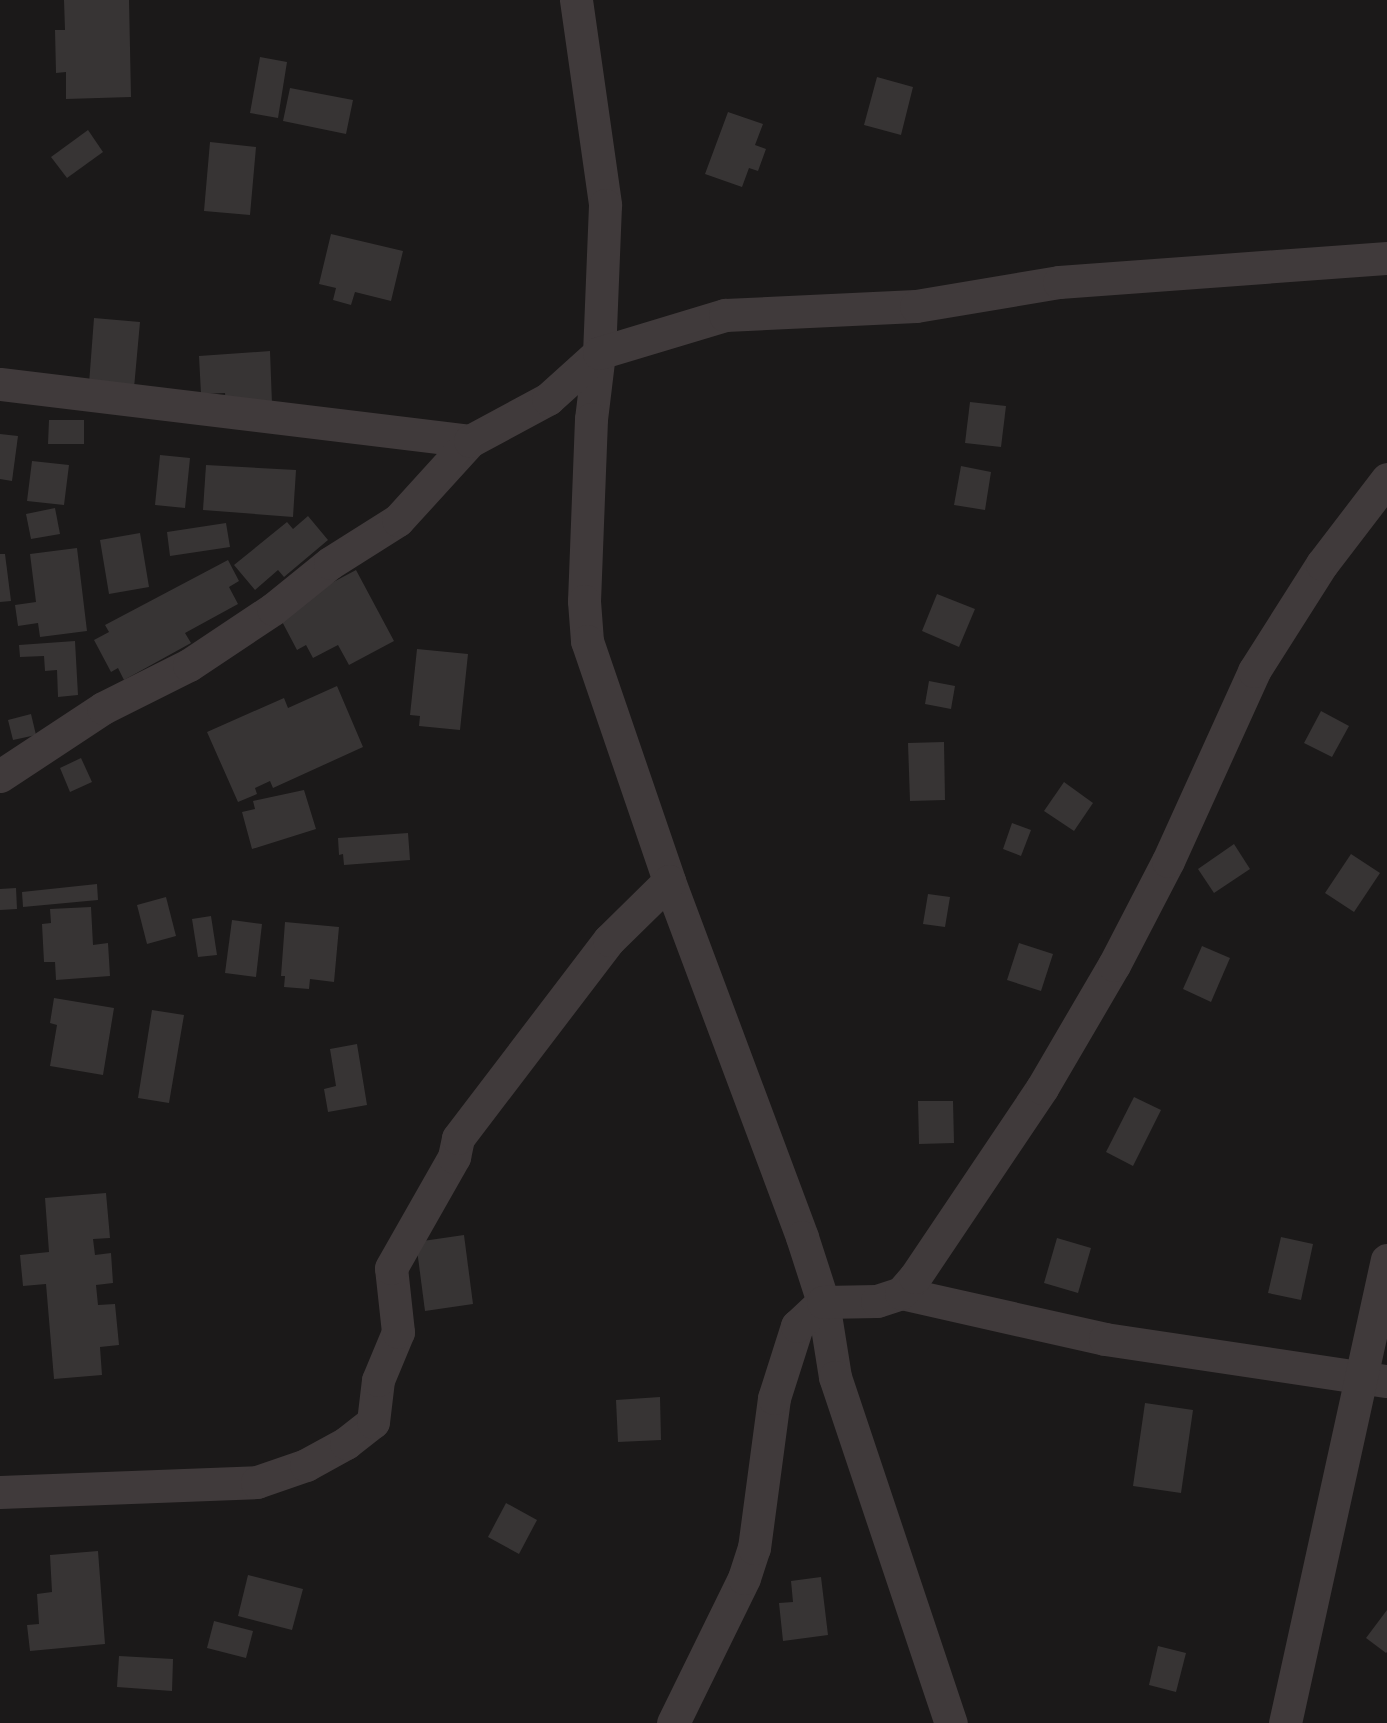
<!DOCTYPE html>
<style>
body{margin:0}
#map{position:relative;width:1387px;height:1723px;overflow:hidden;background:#1b1919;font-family:Poppins,sans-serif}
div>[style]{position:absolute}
.building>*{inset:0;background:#373434}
.minor>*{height:33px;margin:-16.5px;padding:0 16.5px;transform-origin:16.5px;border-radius:16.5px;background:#403a3b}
span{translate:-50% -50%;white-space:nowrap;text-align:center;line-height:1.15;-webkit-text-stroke:4.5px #161414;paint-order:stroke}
</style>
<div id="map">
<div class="building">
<i style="clip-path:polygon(64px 0,129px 0,131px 97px,66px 99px,66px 72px,56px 73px,55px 30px,65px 30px)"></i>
<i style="clip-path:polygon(260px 57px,287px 62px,278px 118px,250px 113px)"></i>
<i style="clip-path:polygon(877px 77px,913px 87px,901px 135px,864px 125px)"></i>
<i style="clip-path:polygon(290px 88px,353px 100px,346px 134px,283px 121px)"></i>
<i style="clip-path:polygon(728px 112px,763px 124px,755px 145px,766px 149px,758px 171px,749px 168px,742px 187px,705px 174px)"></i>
<i style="clip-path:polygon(88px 130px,103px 152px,67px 178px,51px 157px)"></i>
<i style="clip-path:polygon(210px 142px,256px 147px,250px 215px,204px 211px)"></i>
<i style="clip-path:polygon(331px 234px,403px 251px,391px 301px,355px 292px,351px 305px,333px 300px,336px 288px,319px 284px)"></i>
<i style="clip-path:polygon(94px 318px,140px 322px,134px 388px,89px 384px)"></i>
<i style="clip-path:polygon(270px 351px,272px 404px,226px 407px,225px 393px,201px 394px,199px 356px)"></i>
<i style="clip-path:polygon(970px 402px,1006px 406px,1001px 447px,965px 443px)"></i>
<i style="clip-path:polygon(49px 420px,84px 420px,84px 444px,48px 444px)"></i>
<i style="clip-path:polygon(0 434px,18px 436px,12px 481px,0 479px)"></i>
<i style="clip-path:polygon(160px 455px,190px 458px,185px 508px,155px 505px)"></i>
<i style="clip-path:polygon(32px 461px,69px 465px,64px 505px,27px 501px)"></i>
<i style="clip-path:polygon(206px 465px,296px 470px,293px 517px,203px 510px)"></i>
<i style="clip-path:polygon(961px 466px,991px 472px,985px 510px,954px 505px)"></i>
<i style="clip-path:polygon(55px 508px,60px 534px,31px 539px,26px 514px)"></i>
<i style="clip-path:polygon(308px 516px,328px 540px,284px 577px,278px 570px,255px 590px,234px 565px,287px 522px,293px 529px)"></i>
<i style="clip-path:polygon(226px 523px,230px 547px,170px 556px,167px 532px)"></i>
<i style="clip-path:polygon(140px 533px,149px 587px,109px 594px,100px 540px)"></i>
<i style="clip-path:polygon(77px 548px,87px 631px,40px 637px,38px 623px,18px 626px,15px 605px,36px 602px,30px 554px)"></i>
<i style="clip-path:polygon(0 554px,5px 554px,11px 601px,0 602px)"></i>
<i style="clip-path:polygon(228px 560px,239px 581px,229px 587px,238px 604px,185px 633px,191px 643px,124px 680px,118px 668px,111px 672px,94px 640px,109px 632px,105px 625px)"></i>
<i style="clip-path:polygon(356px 570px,394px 641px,349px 665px,338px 645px,313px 658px,306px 645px,297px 650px,277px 612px)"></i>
<i style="clip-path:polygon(937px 594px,975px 609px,959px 647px,922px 631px)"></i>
<i style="clip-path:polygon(75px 641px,78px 695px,58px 697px,57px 670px,45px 671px,44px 656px,20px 657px,19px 645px)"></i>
<i style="clip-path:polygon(417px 649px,468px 654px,460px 730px,419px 726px,420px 716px,410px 715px)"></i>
<i style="clip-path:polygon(929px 681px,955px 686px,951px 709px,925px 704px)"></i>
<i style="clip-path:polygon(337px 686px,363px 747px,273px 788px,270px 781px,255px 788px,257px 794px,238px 802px,207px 732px,284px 698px,288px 708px)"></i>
<i style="clip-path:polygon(1321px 711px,1349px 726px,1332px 757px,1304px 743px)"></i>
<i style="clip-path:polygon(31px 714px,36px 735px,13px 740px,8px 720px)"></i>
<i style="clip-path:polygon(944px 742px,945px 800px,910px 801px,908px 743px)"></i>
<i style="clip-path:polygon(81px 758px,92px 782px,70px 792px,60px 768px)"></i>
<i style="clip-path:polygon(1064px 782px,1093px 803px,1074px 831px,1044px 811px)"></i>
<i style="clip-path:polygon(304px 790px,316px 829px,252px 849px,242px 812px,255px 809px,253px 801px)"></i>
<i style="clip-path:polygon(1012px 823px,1031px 830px,1021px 856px,1003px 849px)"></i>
<i style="clip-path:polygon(408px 833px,410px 860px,344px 865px,343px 854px,339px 855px,338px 838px)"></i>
<i style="clip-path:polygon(1234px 844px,1250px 869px,1214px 893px,1198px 869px)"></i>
<i style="clip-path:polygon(1351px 854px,1380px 873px,1354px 912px,1325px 893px)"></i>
<i style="clip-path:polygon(97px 884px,98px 900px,23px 907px,22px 892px)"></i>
<i style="clip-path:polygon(16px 888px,17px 909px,0 910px,0 889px)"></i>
<i style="clip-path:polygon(928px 894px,950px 897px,945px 927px,923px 924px)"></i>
<i style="clip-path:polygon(166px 897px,176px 936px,147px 944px,137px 905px)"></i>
<i style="clip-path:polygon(91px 907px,93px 945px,108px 943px,110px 976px,56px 980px,55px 962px,44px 962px,42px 924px,51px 923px,50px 909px)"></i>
<i style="clip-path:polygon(211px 916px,217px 955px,198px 957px,192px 919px)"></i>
<i style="clip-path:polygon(232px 920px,262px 924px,256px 977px,225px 973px)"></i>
<i style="clip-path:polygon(285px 922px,339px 927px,334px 982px,310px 979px,309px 989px,284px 987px,285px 976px,281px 976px)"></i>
<i style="clip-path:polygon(1019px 943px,1053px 954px,1041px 991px,1007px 980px)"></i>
<i style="clip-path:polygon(1202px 946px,1230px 958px,1211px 1002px,1183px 989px)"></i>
<i style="clip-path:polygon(54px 998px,114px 1008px,103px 1075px,50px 1066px,57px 1025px,50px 1023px)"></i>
<i style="clip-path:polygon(152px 1010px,184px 1015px,169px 1103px,138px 1098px)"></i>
<i style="clip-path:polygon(357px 1044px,367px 1105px,328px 1112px,324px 1089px,336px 1086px,330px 1049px)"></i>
<i style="clip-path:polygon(1134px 1097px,1161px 1110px,1133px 1166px,1106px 1152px)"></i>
<i style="clip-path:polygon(918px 1101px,953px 1101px,954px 1143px,919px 1144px)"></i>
<i style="clip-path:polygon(106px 1193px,110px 1238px,93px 1239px,95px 1255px,111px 1253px,113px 1283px,96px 1285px,98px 1305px,115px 1304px,119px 1345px,100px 1347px,102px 1375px,54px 1379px,46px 1284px,23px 1286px,20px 1255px,49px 1252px,45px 1198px)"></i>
<i style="clip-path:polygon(464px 1235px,473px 1304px,425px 1311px,416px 1242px)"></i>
<i style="clip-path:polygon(1281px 1237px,1313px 1244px,1301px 1300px,1268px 1293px)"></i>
<i style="clip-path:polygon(1057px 1238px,1091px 1248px,1078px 1293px,1044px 1283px)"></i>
<i style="clip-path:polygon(660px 1397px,661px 1440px,618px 1442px,616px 1400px)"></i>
<i style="clip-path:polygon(1145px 1403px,1193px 1410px,1181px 1493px,1133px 1486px)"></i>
<i style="clip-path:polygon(506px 1503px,537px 1520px,519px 1554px,488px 1537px)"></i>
<i style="clip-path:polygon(98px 1551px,105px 1644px,30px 1651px,27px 1625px,39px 1624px,37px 1594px,52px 1592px,50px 1555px)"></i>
<i style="clip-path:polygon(248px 1575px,303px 1589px,292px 1630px,238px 1616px)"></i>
<i style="clip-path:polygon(821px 1577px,828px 1635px,783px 1641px,779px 1603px,793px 1602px,791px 1581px)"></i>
<i style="clip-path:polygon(1387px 1610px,1387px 1652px,1386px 1653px,1366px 1638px)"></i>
<i style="clip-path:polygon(214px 1621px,253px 1631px,246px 1658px,207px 1648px)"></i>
<i style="clip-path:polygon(1158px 1646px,1186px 1653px,1176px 1692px,1149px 1685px)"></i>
<i style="clip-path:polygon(119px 1656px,173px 1659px,172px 1691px,117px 1687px)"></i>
</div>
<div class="minor">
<i style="left:576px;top:0;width:207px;rotate:81.9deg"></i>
<i style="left:605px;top:205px;width:148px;rotate:92.3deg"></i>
<i style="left:599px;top:353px;width:66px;rotate:96.9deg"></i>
<i style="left:591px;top:419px;width:182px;rotate:92.2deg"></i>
<i style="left:584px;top:601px;width:40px;rotate:85.7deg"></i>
<i style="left:587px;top:641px;width:254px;rotate:71.1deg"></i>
<i style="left:669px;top:881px;width:380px;rotate:69.5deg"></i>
<i style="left:802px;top:1237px;width:68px;rotate:72.1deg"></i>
<i style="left:823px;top:1302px;width:76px;rotate:80.9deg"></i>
<i style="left:835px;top:1377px;width:365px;rotate:71.5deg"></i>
<i style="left:0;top:384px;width:473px;rotate:6.9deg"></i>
<i style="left:0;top:776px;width:123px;rotate:-33.4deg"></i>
<i style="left:103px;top:708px;width:96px;rotate:-26.6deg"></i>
<i style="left:189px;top:665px;width:101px;rotate:-33.7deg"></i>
<i style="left:273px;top:609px;width:73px;rotate:-38.9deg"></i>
<i style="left:330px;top:563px;width:80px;rotate:-32.3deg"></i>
<i style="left:398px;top:520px;width:107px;rotate:-47.7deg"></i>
<i style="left:470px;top:441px;width:89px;rotate:-28.3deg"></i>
<i style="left:548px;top:399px;width:69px;rotate:-42deg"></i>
<i style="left:599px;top:353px;width:132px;rotate:-16.8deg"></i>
<i style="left:725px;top:315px;width:191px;rotate:-2.7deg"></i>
<i style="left:916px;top:306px;width:145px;rotate:-9.5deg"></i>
<i style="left:1059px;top:282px;width:329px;rotate:-4.2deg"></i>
<i style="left:901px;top:1293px;width:209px;rotate:12.7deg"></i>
<i style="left:1105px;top:1339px;width:285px;rotate:8.5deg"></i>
<i style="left:0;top:1492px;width:257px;rotate:-2.2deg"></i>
<i style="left:257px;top:1482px;width:52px;rotate:-19.1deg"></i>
<i style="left:306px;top:1465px;width:46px;rotate:-28.8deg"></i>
<i style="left:346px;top:1443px;width:34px;rotate:-38deg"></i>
<i style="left:373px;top:1422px;width:42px;rotate:-83.2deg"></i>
<i style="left:378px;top:1380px;width:52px;rotate:-67.4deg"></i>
<i style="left:398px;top:1332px;width:64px;rotate:-96.2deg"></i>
<i style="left:391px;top:1268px;width:128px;rotate:-60.4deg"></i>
<i style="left:454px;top:1157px;width:19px;rotate:-78deg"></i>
<i style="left:458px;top:1138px;width:249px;rotate:-52.7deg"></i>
<i style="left:609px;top:940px;width:84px;rotate:-44.5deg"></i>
<i style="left:673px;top:1723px;width:161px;rotate:-63.9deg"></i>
<i style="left:744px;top:1578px;width:32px;rotate:-72deg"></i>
<i style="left:754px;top:1548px;width:151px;rotate:-82.4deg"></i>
<i style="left:774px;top:1398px;width:76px;rotate:-72.3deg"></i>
<i style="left:797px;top:1326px;width:35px;rotate:-43deg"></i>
<i style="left:823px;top:1302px;width:54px;rotate:-1.1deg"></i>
<i style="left:877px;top:1301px;width:25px;rotate:-18deg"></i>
<i style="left:901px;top:1293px;width:21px;rotate:-49deg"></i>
<i style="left:915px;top:1277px;width:228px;rotate:-56.1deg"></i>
<i style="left:1042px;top:1088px;width:143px;rotate:-59.7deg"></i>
<i style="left:1114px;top:965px;width:117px;rotate:-62.6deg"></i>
<i style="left:1168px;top:861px;width:209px;rotate:-65.6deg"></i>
<i style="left:1254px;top:671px;width:127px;rotate:-57.6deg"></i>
<i style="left:1322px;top:564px;width:107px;rotate:-52.6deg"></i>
<i style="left:1285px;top:1723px;width:474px;rotate:-77.6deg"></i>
</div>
</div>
